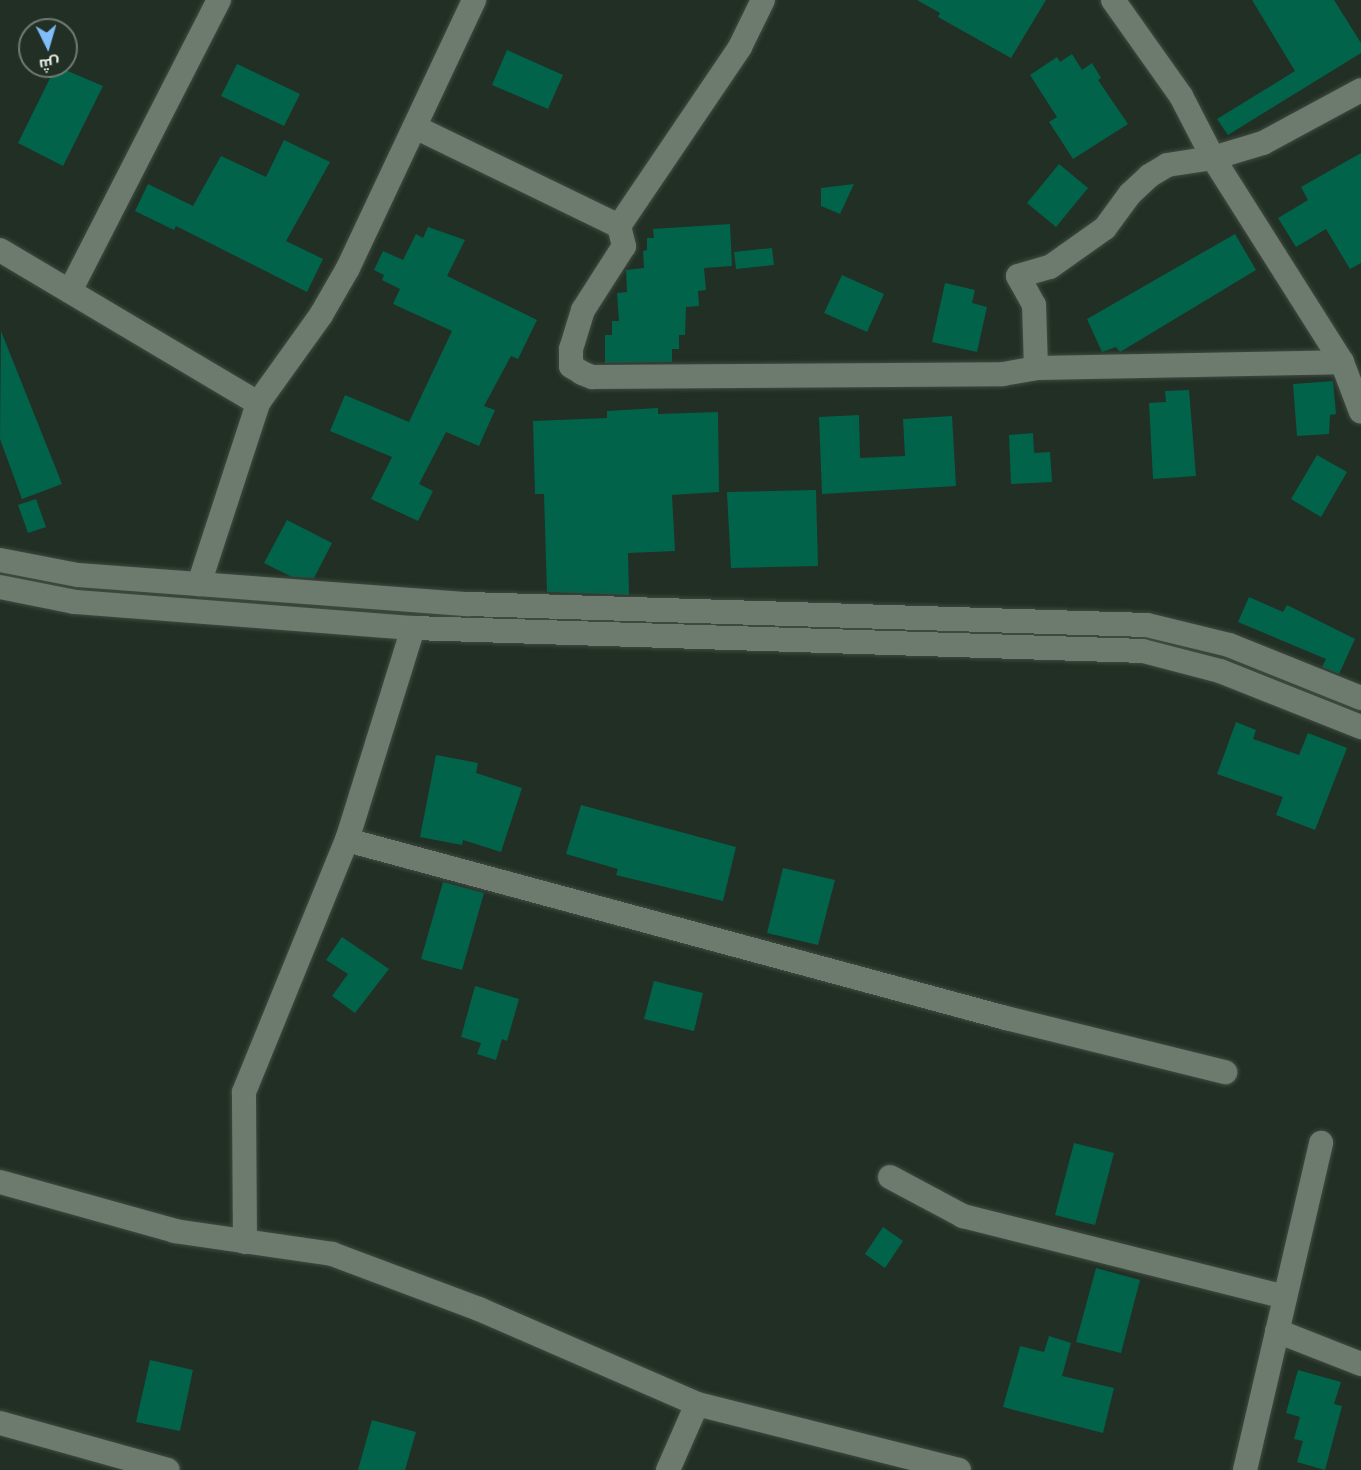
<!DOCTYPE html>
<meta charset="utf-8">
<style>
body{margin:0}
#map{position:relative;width:1361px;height:1470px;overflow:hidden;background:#222f24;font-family:Montserrat,Cairo,sans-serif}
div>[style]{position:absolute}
.building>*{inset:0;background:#02634b}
.roads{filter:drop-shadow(0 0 2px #3f4a41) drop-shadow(0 0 2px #3f4a41)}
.minor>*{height:24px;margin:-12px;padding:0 12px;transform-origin:12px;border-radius:12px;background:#6d7b6e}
span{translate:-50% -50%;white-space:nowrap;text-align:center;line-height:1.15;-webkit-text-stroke:6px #222f24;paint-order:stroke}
.north{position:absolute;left:18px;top:18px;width:60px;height:60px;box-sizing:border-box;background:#222f24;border:2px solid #707b71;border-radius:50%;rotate:175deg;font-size:16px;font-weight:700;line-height:24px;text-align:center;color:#e4ece5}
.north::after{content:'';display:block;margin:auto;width:21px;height:27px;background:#80bdfa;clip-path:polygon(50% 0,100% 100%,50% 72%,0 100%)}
</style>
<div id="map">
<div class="building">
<i style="clip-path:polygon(917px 0,1046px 0,1011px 58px,938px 17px,940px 13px)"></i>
<i style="clip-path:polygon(1252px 0,1334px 0,1361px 43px,1361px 53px,1228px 135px,1217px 119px,1295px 71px)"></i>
<i style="clip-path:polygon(507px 50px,563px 75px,548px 109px,492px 85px)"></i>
<i style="clip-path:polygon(1072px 54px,1082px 70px,1092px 63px,1101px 78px,1098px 80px,1128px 124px,1073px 159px,1049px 122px,1057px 117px,1030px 75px,1057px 57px,1060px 62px)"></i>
<i style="clip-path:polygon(237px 64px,300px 94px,284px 126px,221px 96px)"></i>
<i style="clip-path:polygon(56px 66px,103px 86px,63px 166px,18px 143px)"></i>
<i style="clip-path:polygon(284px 140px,330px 162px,286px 241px,323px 259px,307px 292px,176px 226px,174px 230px,135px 211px,148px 184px,193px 206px,221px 156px,266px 177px)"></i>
<i style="clip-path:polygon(1361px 153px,1361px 263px,1350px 269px,1326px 229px,1296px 247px,1278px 218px,1308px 200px,1301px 187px)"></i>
<i style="clip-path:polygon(1059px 164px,1088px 188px,1056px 227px,1027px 203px)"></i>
<i style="clip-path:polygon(854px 184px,840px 214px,821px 206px,821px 188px)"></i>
<i style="clip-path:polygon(730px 224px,732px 266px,704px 268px,706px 290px,698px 291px,699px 306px,686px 307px,685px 335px,679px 335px,679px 349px,672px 349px,672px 362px,605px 363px,605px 335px,612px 335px,612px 321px,619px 321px,617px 293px,627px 292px,626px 270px,644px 268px,643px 251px,647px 250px,647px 238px,654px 238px,653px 229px)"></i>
<i style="clip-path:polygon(428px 227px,465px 240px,447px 276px,537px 320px,518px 359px,511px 356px,484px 406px,495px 410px,479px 446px,446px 432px,419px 484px,433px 491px,418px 521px,371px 499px,392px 457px,330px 431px,345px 395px,409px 422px,452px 331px,393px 304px,400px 289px,382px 280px,384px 275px,374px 270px,383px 251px,403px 260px,416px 234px,423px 238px)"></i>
<i style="clip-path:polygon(1235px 234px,1256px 270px,1120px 352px,1116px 347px,1102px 352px,1087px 319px)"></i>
<i style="clip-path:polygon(772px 248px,774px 265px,736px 269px,734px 252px)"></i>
<i style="clip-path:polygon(842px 275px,884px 294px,867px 332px,824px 313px)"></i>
<i style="clip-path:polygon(945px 283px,975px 290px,972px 303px,987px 307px,977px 352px,932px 342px)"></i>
<i style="clip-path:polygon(1px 331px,62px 484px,22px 499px,0 439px)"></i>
<i style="clip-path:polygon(1333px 381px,1336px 414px,1330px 415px,1329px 434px,1297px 436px,1293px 384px)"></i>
<i style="clip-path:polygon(1189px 390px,1196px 476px,1153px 479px,1149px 403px,1166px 402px,1165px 391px)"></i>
<i style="clip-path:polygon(658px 408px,658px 414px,718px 412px,719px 492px,672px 495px,675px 551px,628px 553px,629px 595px,547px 592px,544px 494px,535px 494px,533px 421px,607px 418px,607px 411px)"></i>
<i style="clip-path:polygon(859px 415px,860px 458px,905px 456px,903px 419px,952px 416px,956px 486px,822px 494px,819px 417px)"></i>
<i style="clip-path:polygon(1033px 433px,1034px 453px,1050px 452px,1052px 482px,1011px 484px,1009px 435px)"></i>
<i style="clip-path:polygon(1317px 455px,1347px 472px,1321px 517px,1291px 499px)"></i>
<i style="clip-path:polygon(816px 490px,818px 566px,731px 568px,727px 492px)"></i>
<i style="clip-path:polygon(36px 499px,46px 527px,28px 533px,18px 505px)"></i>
<i style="clip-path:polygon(287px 520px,332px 543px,314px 578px,292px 577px,264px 563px)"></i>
<i style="clip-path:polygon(1249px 597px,1283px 612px,1287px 605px,1355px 639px,1339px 674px,1322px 667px,1326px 659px,1238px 622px)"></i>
<i style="clip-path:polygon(1236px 722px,1256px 730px,1253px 739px,1299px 755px,1308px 733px,1347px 748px,1315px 830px,1276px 815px,1283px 797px,1217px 774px)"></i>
<i style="clip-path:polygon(436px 755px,478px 763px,476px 773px,522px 788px,501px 852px,463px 840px,462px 845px,420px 837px)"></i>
<i style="clip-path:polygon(581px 805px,736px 847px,723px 901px,616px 875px,618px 869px,566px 854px)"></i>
<i style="clip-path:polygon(783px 868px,835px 880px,818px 945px,767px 933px)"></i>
<i style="clip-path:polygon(443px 882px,484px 893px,462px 970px,421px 959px)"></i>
<i style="clip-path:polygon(342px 937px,389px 969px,355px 1013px,332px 996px,348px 974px,326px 960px)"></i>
<i style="clip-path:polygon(654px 981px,703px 993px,694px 1031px,644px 1019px)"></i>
<i style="clip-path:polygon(475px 986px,519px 999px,507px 1041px,502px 1039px,496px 1060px,477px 1054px,481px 1043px,461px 1037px)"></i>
<i style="clip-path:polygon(1074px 1143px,1114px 1153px,1095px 1225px,1055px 1215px)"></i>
<i style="clip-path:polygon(883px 1227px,903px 1241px,885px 1268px,865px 1254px)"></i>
<i style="clip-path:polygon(1096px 1268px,1140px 1280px,1121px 1353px,1076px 1342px)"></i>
<i style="clip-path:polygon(1049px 1336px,1071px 1343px,1062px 1376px,1114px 1388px,1103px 1433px,1003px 1407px,1020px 1346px,1044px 1352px)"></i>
<i style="clip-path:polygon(150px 1360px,193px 1370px,180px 1431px,136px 1422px)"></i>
<i style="clip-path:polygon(1298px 1370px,1341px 1382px,1334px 1404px,1342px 1406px,1325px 1470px,1297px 1462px,1303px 1441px,1294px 1439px,1300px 1417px,1286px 1413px)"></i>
<i style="clip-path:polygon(372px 1420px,416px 1432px,405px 1470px,358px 1470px)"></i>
</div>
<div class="roads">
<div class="minor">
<i style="left:1113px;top:0;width:118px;rotate:54.7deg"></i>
<i style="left:1181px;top:96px;width:70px;rotate:62.7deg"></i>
<i style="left:1213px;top:158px;width:241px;rotate:57.7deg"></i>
<i style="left:1342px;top:362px;width:53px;rotate:69.2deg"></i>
<i style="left:415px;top:127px;width:227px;rotate:25.9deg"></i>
<i style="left:619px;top:226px;width:21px;rotate:76deg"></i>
<i style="left:624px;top:246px;width:76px;rotate:122.6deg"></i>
<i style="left:583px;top:310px;width:41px;rotate:107.1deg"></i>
<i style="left:571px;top:349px;width:17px;rotate:90deg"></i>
<i style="left:571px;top:366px;width:13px;rotate:32deg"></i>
<i style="left:582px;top:373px;width:11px;rotate:22deg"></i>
<i style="left:592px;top:377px;width:411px;rotate:-0.4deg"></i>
<i style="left:1003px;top:374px;width:34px;rotate:-10deg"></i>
<i style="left:1036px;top:368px;width:63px;rotate:-91.8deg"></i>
<i style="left:1034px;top:305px;width:33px;rotate:-119deg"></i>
<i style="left:1018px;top:276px;width:33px;rotate:-16deg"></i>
<i style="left:1050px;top:267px;width:67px;rotate:-35.3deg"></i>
<i style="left:1105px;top:228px;width:42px;rotate:-53.7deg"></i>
<i style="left:1130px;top:194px;width:26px;rotate:-43deg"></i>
<i style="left:1149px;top:176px;width:21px;rotate:-31deg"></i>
<i style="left:1167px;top:165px;width:47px;rotate:-8.7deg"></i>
<i style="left:1213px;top:158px;width:52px;rotate:-16.7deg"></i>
<i style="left:1263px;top:143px;width:111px;rotate:-28.4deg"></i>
<i style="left:619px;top:226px;width:216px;rotate:-55.9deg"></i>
<i style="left:740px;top:47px;width:52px;rotate:-63.9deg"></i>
<i style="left:0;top:250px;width:300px;rotate:30.7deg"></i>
<i style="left:258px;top:403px;width:108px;rotate:-54.4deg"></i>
<i style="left:321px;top:315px;width:54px;rotate:-60.1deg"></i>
<i style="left:348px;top:268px;width:296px;rotate:-64.8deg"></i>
<i style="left:70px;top:291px;width:327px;rotate:-62.9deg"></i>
<i style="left:1036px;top:368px;width:306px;rotate:-1.1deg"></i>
<i style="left:0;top:560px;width:79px;rotate:10.9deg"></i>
<i style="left:78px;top:575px;width:391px;rotate:4.3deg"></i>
<i style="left:468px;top:604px;width:679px;rotate:1.77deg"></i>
<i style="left:1147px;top:625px;width:84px;rotate:13.7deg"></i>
<i style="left:1229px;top:645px;width:142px;rotate:21.9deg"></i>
<i style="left:199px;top:584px;width:190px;rotate:-71.9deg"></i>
<i style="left:0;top:587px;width:76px;rotate:11.3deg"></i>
<i style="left:75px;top:602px;width:339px;rotate:4.4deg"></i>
<i style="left:413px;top:628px;width:730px;rotate:1.8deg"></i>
<i style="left:1143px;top:651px;width:80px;rotate:14.6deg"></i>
<i style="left:1220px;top:671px;width:152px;rotate:21.7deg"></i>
<i style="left:347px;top:840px;width:683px;rotate:15.12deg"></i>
<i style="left:1006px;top:1018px;width:226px;rotate:13.9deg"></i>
<i style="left:890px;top:1177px;width:83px;rotate:28.1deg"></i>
<i style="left:963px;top:1216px;width:332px;rotate:14.1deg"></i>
<i style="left:0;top:1182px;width:182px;rotate:15.6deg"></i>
<i style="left:175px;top:1231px;width:159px;rotate:8.3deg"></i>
<i style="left:332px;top:1254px;width:157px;rotate:20.5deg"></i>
<i style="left:479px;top:1309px;width:238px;rotate:23.5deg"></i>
<i style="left:697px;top:1404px;width:270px;rotate:14.1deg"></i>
<i style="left:245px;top:1242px;width:150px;rotate:-90.4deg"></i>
<i style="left:244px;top:1092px;width:272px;rotate:-67.8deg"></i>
<i style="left:347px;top:840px;width:222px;rotate:-72.7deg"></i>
<i style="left:1277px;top:1331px;width:90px;rotate:21.4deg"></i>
<i style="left:0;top:1423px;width:174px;rotate:15.6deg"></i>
<i style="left:668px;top:1470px;width:72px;rotate:-66.3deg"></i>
<i style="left:1245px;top:1470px;width:336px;rotate:-76.9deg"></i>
</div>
</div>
<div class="north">ش</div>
</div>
